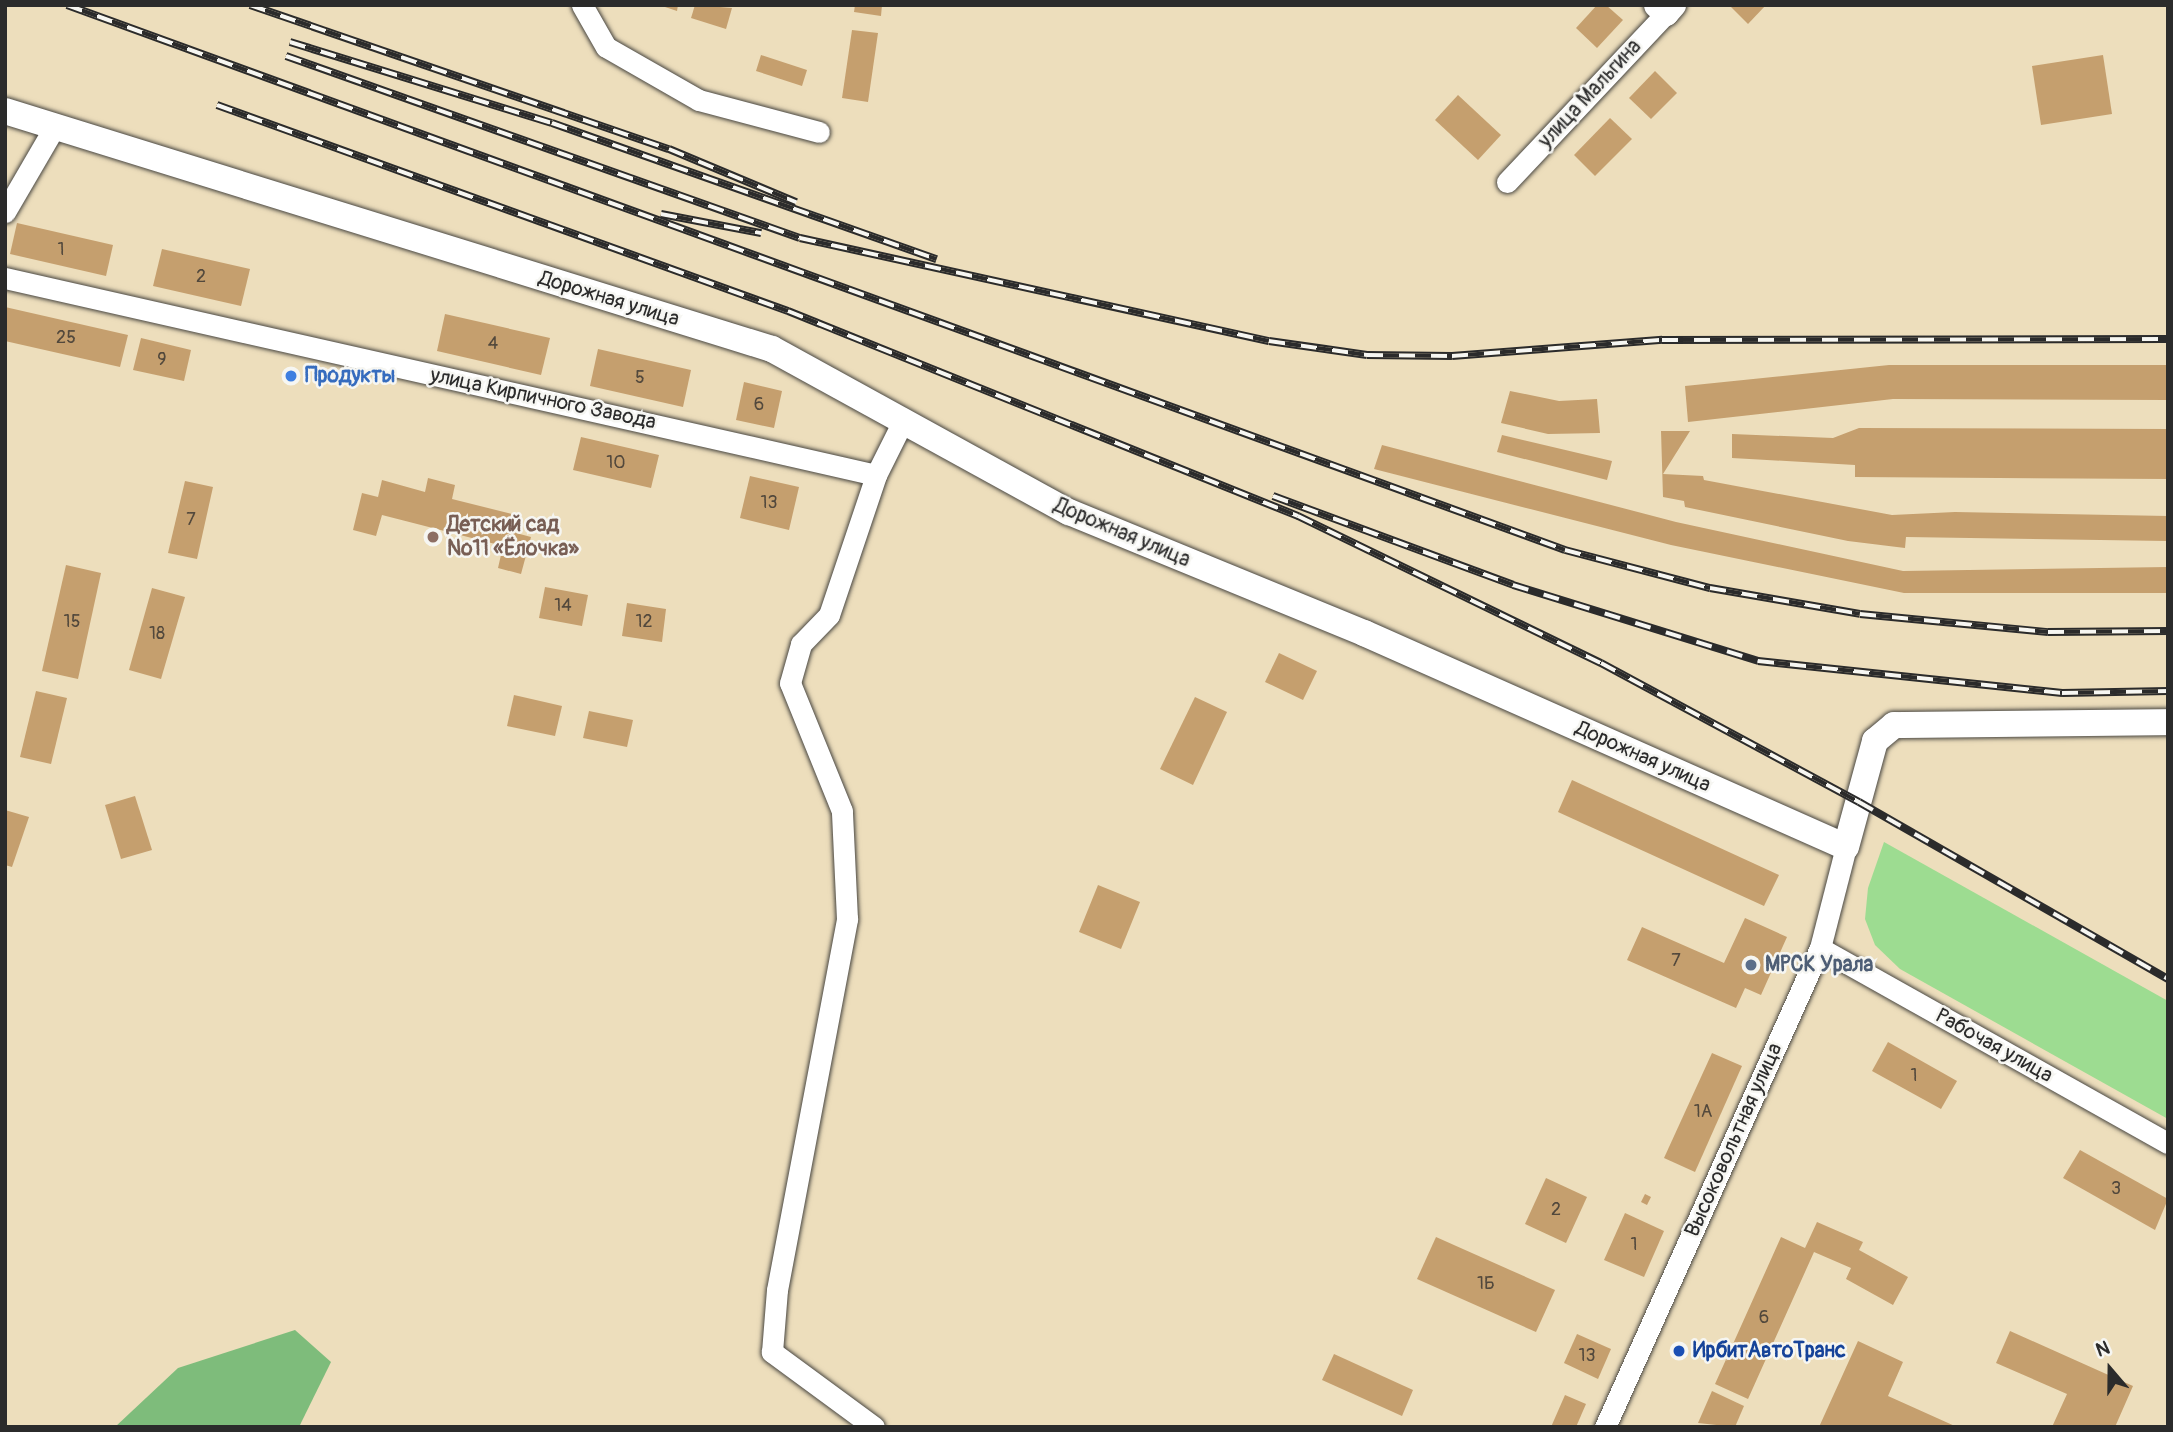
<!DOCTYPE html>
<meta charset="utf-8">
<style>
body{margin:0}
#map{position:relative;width:2173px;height:1432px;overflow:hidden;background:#eddebc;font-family:Pangolin,sans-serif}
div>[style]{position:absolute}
.green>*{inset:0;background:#9ddc91}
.forest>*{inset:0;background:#7ebc7b}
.building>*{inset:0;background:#c59f6e}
.roads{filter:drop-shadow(0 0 2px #484641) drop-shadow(0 0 2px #484641)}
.minor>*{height:21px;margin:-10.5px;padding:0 10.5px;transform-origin:10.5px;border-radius:10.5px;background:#fff}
.tertiary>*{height:26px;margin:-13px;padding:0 13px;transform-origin:13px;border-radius:13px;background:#fff}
.rail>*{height:8px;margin-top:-4px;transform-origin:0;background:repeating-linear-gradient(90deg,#f6f6f2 0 16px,#2b2b2b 0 32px);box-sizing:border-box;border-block:2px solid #2b2b2b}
.dots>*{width:19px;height:19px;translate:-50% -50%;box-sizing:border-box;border:4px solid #f6f6f2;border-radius:50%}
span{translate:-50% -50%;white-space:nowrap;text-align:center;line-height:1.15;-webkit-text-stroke:5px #f6f6f2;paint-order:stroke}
.number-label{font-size:18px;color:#52483c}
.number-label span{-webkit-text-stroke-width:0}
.street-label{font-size:21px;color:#2b2b2b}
.shop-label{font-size:21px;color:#366cbe;font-weight:700}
.left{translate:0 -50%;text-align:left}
.education-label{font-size:21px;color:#785e54;font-weight:700}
.service-label{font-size:21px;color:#4e5e75;font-weight:700}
.transit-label{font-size:21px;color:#164399;font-weight:700}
.frame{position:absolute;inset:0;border:7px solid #2b2b2b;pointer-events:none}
.north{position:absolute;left:2075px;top:1334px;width:70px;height:70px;-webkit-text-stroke:5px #f6f6f2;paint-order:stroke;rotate:340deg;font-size:19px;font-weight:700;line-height:28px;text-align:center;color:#2b2b2b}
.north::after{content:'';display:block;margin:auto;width:24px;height:32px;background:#2b2b2b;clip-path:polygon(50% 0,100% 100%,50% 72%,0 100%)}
</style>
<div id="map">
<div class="green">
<i style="clip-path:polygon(1884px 842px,2168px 1001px,2168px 1119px,1900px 969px,1875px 945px,1865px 919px,1868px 888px)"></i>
</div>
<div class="forest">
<i style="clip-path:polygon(295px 1330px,331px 1362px,299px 1427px,115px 1427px,178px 1368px)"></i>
</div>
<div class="building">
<i style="clip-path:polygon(659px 5px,678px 5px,677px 11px)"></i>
<i style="clip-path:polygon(695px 5px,732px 8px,726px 29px,691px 18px)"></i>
<i style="clip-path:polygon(855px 5px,882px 5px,881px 16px,854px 12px)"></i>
<i style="clip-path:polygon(1597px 5px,1606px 5px,1623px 20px,1597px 48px,1576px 28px)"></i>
<i style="clip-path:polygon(1729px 5px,1766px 5px,1748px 24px)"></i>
<i style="clip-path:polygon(852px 30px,878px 33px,868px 102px,842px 98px)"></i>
<i style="clip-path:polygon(761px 55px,807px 70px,802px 86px,756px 71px)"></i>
<i style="clip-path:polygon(2103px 55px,2112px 114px,2041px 125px,2032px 66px)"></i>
<i style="clip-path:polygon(1655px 71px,1677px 93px,1651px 119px,1629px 98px)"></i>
<i style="clip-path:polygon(1458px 95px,1501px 135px,1478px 160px,1435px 120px)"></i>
<i style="clip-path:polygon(1610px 118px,1632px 139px,1595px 176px,1574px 155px)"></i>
<i style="clip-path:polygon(17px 223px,113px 245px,106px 276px,10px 254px)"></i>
<i style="clip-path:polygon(162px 249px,250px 269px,241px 306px,153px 286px)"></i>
<i style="clip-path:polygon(5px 307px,128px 335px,120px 367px,5px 341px)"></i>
<i style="clip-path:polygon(445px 314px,550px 338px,541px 375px,437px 351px)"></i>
<i style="clip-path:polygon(141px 338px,191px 350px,184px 381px,133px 370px)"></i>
<i style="clip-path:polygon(598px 349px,691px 370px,683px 407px,590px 386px)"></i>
<i style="clip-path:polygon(1889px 365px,2168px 365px,2168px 400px,1893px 399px,1688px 422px,1685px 386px)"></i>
<i style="clip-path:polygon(744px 382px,782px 391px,774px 428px,736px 420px)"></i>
<i style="clip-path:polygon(1510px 391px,1559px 401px,1597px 399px,1600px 433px,1548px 434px,1501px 423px)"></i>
<i style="clip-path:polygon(1859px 428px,2168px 429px,2168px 479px,1855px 477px,1855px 465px,1732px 458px,1732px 434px,1833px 438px)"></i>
<i style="clip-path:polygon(1661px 431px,1690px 431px,1663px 474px,1703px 476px,1704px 480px,1892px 515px,1955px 512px,2168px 516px,2168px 541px,1906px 537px,1905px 548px,1848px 541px,1685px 507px,1684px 501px,1663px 497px)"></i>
<i style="clip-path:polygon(1502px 435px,1612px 461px,1607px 480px,1497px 452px)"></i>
<i style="clip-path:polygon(581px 437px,659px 455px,651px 488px,573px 470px)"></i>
<i style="clip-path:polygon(1382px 445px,1676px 522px,1903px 571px,2168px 567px,2168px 593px,1904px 593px,1671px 545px,1374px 469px)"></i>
<i style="clip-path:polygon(750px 476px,799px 487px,789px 530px,740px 518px)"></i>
<i style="clip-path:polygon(428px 478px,455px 485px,452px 499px,520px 516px,516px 533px,531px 537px,521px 574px,498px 568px,503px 546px,382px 515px,376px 536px,353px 530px,362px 493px,378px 497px,382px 480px,425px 492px)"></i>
<i style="clip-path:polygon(185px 481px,213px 487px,197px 559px,168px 553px)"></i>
<i style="clip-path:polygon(66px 565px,101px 573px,78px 679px,42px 671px)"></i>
<i style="clip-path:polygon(545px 587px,588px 595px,582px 626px,539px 618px)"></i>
<i style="clip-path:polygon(152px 588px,185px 597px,161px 679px,129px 670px)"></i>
<i style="clip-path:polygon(627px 603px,666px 609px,662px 642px,622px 636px)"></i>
<i style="clip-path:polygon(1279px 653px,1317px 671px,1303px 700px,1265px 682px)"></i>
<i style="clip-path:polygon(36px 691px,67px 698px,51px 764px,20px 757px)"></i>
<i style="clip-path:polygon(514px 695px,562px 706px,555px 736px,507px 726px)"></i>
<i style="clip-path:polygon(1195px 697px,1227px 712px,1193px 785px,1160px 769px)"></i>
<i style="clip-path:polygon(589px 711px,633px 720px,627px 747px,583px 738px)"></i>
<i style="clip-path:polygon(1572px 780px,1779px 875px,1764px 906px,1558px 812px)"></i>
<i style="clip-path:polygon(135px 796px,152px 850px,121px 859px,105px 805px)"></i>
<i style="clip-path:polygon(5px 810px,29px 817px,12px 867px,5px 865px)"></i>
<i style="clip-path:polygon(1098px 885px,1140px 902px,1121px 949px,1079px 932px)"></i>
<i style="clip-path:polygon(1745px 918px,1787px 937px,1761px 995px,1745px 988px,1736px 1008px,1627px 960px,1642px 927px,1724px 963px)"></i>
<i style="clip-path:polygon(1888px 1042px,1957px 1081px,1941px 1109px,1872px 1071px)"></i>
<i style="clip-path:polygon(1712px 1053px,1742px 1066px,1695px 1172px,1664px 1158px)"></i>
<i style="clip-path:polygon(2080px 1150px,2168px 1199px,2155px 1230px,2063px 1178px)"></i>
<i style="clip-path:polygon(1546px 1178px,1587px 1197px,1566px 1243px,1525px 1224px)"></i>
<i style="clip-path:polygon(1645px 1194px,1651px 1197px,1647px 1205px,1641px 1202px)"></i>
<i style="clip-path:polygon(1625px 1213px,1664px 1231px,1644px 1277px,1604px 1260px)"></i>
<i style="clip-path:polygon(1817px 1222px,1863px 1242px,1859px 1250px,1908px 1277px,1893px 1305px,1846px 1279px,1851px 1268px,1814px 1252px,1748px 1399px,1715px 1384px,1781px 1237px,1805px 1248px)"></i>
<i style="clip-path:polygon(1436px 1237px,1555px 1290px,1536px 1332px,1417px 1279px)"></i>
<i style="clip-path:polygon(2010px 1331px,2133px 1386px,2115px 1427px,2052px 1427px,2067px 1394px,1996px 1363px)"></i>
<i style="clip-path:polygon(1577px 1334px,1611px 1349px,1598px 1379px,1564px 1363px)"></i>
<i style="clip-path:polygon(1858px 1341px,1903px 1362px,1888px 1396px,1957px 1427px,1819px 1427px)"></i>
<i style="clip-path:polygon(1334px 1354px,1413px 1390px,1402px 1416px,1322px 1380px)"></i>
<i style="clip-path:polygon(1712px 1391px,1744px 1406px,1735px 1427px,1698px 1423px)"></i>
<i style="clip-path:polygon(1565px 1395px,1586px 1404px,1576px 1427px,1551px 1427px)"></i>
</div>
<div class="roads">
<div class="minor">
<i style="left:582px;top:5px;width:48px;rotate:60.3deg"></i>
<i style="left:606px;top:47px;width:107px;rotate:29.7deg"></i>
<i style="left:699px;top:100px;width:124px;rotate:14.9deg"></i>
<i style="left:1507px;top:182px;width:232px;rotate:-46.7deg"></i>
<i style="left:5px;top:212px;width:99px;rotate:-59.8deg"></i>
<i style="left:5px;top:278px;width:893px;rotate:12.74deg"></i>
<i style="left:1820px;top:948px;width:399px;rotate:29.3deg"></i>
<i style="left:874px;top:1427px;width:127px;rotate:-143.7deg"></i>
<i style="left:772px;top:1352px;width:62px;rotate:-85.4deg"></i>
<i style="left:777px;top:1290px;width:378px;rotate:-79.3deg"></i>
<i style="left:847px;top:919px;width:108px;rotate:-92.7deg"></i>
<i style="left:842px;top:811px;width:138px;rotate:-112.1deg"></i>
<i style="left:790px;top:683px;width:41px;rotate:-74.2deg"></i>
<i style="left:801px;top:644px;width:40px;rotate:-46deg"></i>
<i style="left:829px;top:615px;width:148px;rotate:-71.4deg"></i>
<i style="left:876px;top:475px;width:58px;rotate:-63.4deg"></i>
<i style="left:1605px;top:1427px;width:525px;rotate:-65.83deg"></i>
<i style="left:1820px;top:948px;width:104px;rotate:-75.6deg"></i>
</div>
<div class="tertiary">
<i style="left:1657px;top:5px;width:12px;rotate:42deg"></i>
<i style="left:1666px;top:13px;width:11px;rotate:-49deg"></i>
<i style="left:5px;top:111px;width:803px;rotate:17.24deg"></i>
<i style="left:772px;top:349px;width:339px;rotate:28.8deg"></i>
<i style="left:1069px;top:512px;width:319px;rotate:22.3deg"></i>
<i style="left:1364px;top:633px;width:527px;rotate:23.94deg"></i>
<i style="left:1846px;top:847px;width:110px;rotate:-74.7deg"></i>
<i style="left:1875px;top:741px;width:25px;rotate:-40deg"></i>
<i style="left:1894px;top:725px;width:274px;rotate:-0.6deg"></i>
</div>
</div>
<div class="rail">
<i style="left:67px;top:5px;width:1594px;rotate:19.99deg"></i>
<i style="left:1565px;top:550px;width:150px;rotate:14.7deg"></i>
<i style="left:1710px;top:588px;width:152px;rotate:9.8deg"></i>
<i style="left:1860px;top:614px;width:189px;rotate:5.5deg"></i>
<i style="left:2048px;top:632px;width:120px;rotate:-0.5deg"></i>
<i style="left:250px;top:5px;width:443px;rotate:19deg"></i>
<i style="left:669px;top:149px;width:138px;rotate:22.7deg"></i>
<i style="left:290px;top:42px;width:274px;rotate:17.2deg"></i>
<i style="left:552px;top:123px;width:408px;rotate:19.5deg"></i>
<i style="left:286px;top:56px;width:545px;rotate:19.5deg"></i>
<i style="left:800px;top:238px;width:480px;rotate:12.4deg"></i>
<i style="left:1269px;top:341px;width:99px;rotate:8.1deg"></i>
<i style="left:1367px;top:355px;width:85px;rotate:0.7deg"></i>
<i style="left:1452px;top:356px;width:211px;rotate:-4.4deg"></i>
<i style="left:1662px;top:340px;width:506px;rotate:-0.11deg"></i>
<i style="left:217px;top:105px;width:607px;rotate:19.84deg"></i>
<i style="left:788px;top:311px;width:550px;rotate:21.9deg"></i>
<i style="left:1298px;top:516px;width:337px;rotate:25.9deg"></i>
<i style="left:1601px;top:663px;width:293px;rotate:28.3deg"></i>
<i style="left:1859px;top:802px;width:356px;rotate:29.8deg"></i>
<i style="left:661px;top:214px;width:102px;rotate:10.8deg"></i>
<i style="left:1273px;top:496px;width:256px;rotate:20.3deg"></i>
<i style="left:1513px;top:585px;width:257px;rotate:17.2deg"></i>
<i style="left:1758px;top:661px;width:306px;rotate:6deg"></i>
<i style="left:2062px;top:693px;width:106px;rotate:-1.1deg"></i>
</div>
<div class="dots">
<i style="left:291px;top:376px;background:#3f7fe0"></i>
<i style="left:433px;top:537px;background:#8d6e63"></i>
<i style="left:1751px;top:965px;background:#5c6f8a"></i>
<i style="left:1679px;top:1351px;background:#1a4fb4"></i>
</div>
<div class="number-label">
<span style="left:61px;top:250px">1</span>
<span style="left:201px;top:277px">2</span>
<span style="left:66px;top:338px">25</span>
<span style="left:493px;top:344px">4</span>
<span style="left:162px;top:360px">9</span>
<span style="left:640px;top:378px">5</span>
<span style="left:759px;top:405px">6</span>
<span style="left:616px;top:463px">10</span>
<span style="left:769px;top:503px">13</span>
<span style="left:191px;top:520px">7</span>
<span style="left:563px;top:606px">14</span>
<span style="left:72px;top:622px">15</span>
<span style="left:644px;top:622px">12</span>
<span style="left:157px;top:634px">18</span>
<span style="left:1676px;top:961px">7</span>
<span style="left:1914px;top:1076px">1</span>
<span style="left:1703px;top:1112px">1А</span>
<span style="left:2116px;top:1189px">3</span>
<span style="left:1556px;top:1210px">2</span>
<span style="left:1634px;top:1245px">1</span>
<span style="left:1486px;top:1284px">1Б</span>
<span style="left:1764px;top:1318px">6</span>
<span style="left:1587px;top:1356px">13</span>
</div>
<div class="street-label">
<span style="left:1590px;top:94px;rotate:-47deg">улица Мальгина</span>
<span style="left:609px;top:299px;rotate:17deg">Дорожная улица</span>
<span style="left:543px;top:399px;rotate:12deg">улица Кирпичного Завода</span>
<span style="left:1122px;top:533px;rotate:23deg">Дорожная улица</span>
<span style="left:1643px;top:757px;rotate:24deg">Дорожная улица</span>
<span style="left:1994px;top:1046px;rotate:29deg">Рабочая улица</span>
<span style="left:1734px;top:1140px;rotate:-66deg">Высоковольтная улица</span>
</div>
<div class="shop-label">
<span class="left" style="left:305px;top:376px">Продукты</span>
</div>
<div class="education-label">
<span class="left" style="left:447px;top:537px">Детский сад<br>№11 «Ёлочка»</span>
</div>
<div class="service-label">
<span class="left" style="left:1765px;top:965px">МРСК Урала</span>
</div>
<div class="transit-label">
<span class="left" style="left:1693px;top:1351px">ИрбитАвтоТранс</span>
</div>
<div class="frame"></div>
<div class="north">N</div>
</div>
